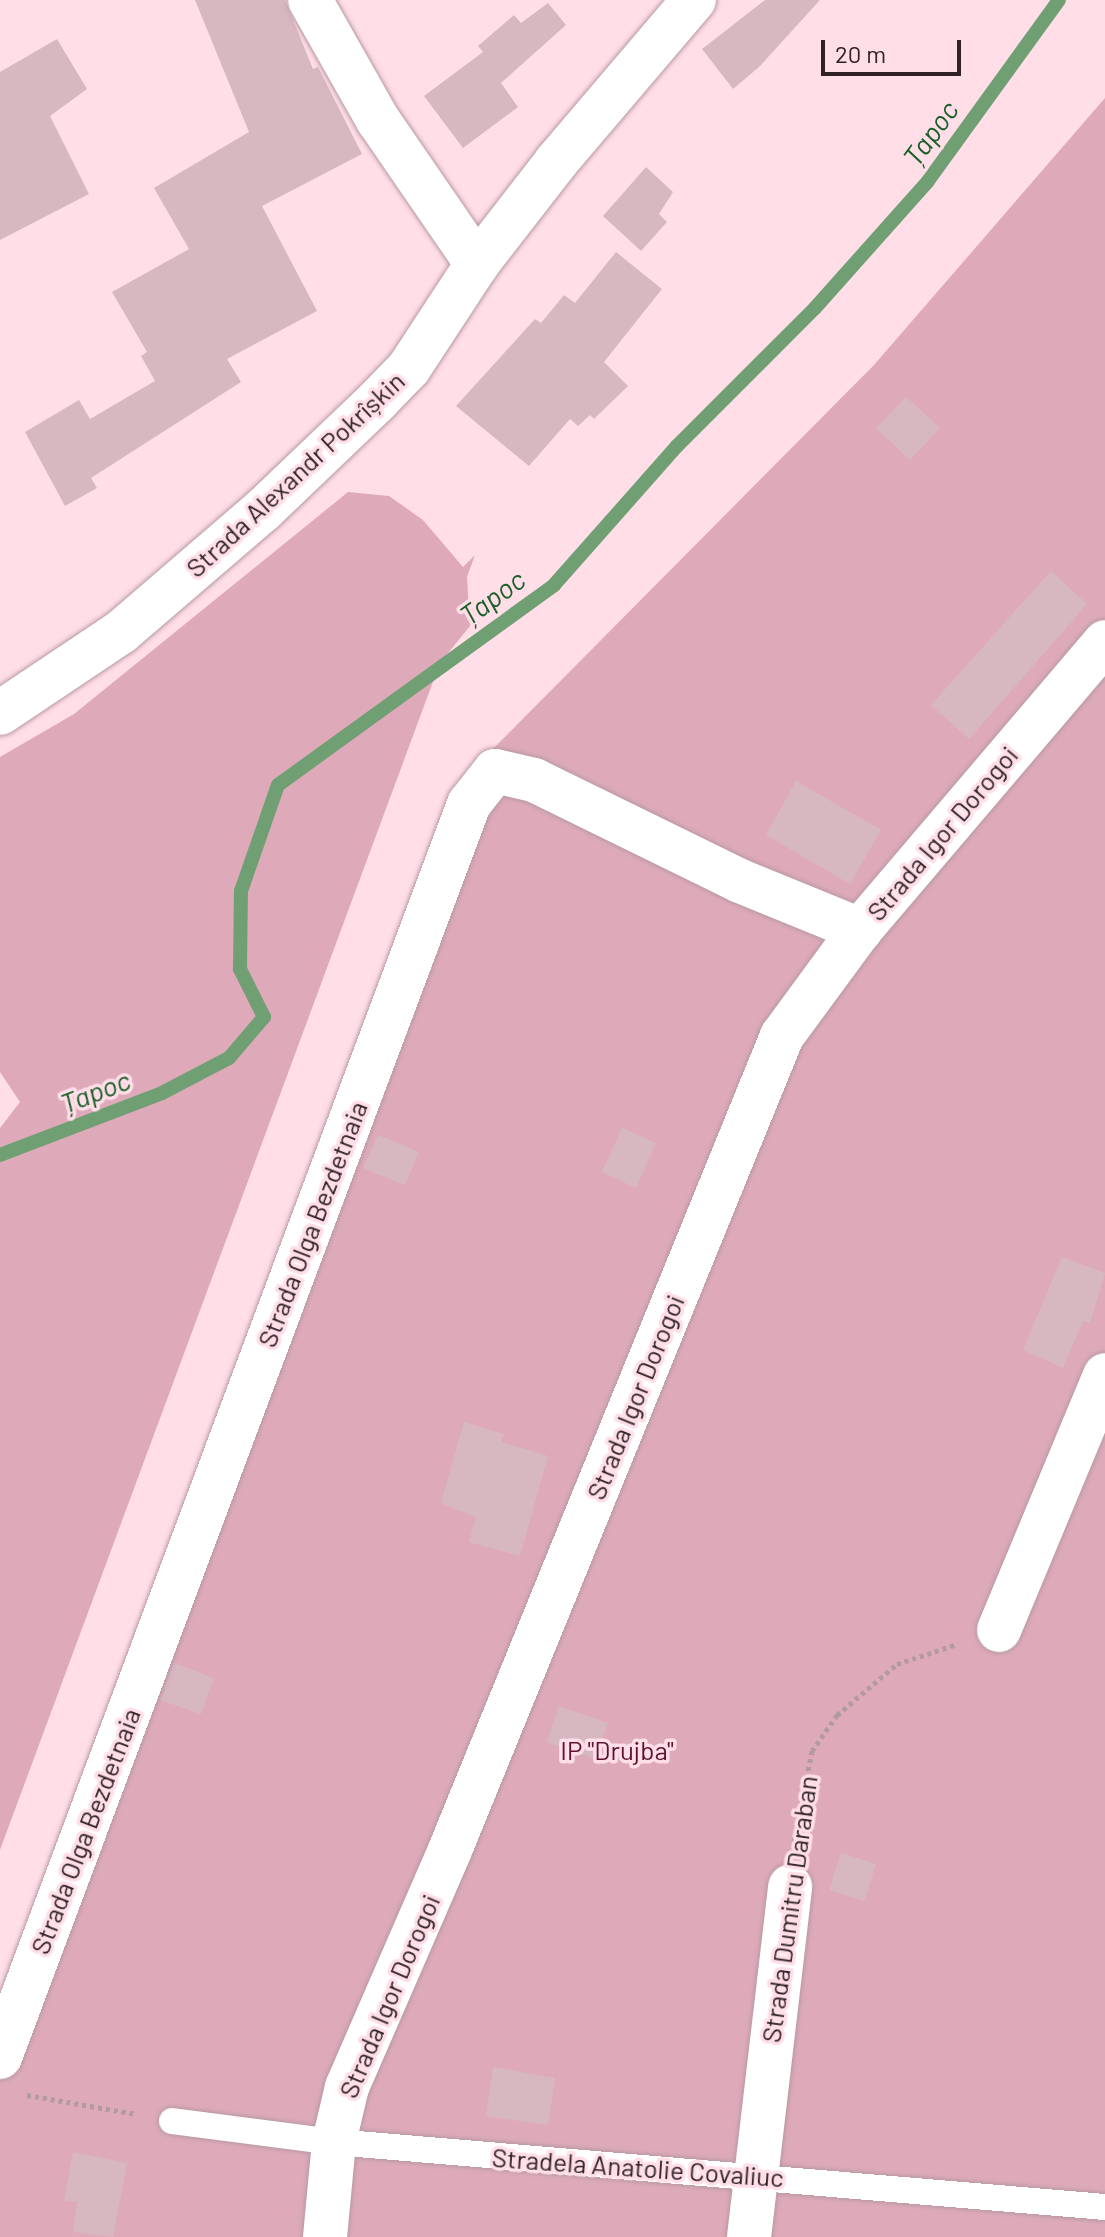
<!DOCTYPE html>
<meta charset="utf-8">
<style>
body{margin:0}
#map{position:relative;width:1105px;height:2237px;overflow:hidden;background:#ffdee7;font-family:Barlow,sans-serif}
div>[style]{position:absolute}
.green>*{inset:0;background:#deaab9}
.stream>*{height:14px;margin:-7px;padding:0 7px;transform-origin:7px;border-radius:7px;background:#709f74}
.building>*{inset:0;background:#d7b8c0}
.path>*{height:5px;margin-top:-2.5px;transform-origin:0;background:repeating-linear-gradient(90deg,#b399a0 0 4px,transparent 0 8px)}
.roads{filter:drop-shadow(0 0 2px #b899a2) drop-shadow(0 0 2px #b899a2)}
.service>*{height:26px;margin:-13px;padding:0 13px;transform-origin:13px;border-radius:13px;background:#fff}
.minor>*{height:44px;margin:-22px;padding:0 22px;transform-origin:22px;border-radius:22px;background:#fff}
span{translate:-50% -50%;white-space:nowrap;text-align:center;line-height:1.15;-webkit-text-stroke:7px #ffdee7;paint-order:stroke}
.street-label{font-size:26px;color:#2e2226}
.park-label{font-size:26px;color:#5e1232}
.water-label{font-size:28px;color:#1a5f28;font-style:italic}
.scale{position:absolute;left:821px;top:40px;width:140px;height:36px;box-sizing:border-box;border:4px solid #2e2226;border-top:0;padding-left:10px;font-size:24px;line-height:28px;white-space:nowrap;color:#2e2226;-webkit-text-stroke:6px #ffdee7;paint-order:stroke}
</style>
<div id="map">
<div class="green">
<i style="clip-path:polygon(1105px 98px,1105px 2237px,0 2237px,0 2007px,459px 783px,874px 365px)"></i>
<i style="clip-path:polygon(348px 492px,389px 496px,423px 520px,463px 567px,475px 555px,467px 577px,470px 626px,440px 663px,0 1850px,0 1128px,20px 1102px,0 1072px,0 757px,74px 714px)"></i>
</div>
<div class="stream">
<i style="left:0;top:1155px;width:173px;rotate:-20.9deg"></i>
<i style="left:162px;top:1093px;width:76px;rotate:-27.6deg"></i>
<i style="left:229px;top:1058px;width:54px;rotate:-49.5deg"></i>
<i style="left:264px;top:1017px;width:54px;rotate:-116.6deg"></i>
<i style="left:240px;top:969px;width:78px;rotate:-89.3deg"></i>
<i style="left:241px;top:891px;width:112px;rotate:-70.8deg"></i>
<i style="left:278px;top:785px;width:341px;rotate:-35.9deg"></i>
<i style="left:554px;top:585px;width:186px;rotate:-48.5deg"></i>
<i style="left:677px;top:446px;width:195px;rotate:-45deg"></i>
<i style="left:815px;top:308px;width:170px;rotate:-48.3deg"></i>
<i style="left:928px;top:181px;width:223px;rotate:-54.1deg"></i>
</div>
<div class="building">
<i style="clip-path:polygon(195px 0,285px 0,313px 69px,318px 67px,362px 154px,262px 206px,317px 311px,227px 359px,241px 382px,91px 478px,97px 488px,65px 506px,25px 432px,79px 400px,90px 419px,155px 381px,141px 356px,147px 352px,112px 292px,189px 249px,154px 188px,249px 132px)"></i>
<i style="clip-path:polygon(765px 0,820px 0,759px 67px,733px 89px,702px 49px)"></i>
<i style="clip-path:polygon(548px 3px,566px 25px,501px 83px,518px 107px,463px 148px,424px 96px,483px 52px,478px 46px,514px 15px,521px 23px)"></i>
<i style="clip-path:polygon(57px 39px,87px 89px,50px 116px,89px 194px,0 240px,0 72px)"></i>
<i style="clip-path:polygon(646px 167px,673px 192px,659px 214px,667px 222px,641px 251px,603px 216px)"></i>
<i style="clip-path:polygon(616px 252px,662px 289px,604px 362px,628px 386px,594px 419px,590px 415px,578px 426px,570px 419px,529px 466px,456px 406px,535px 319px,541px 323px,564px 295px,575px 303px)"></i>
<i style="clip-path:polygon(906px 397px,940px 428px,910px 460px,876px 428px)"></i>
<i style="clip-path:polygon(1051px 571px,1087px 604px,969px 739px,931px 705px)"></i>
<i style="clip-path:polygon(796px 781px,881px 830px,850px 884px,766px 835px)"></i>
<i style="clip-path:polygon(622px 1128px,656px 1143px,636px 1188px,602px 1172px)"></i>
<i style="clip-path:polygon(378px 1135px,419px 1152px,405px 1185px,363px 1168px)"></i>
<i style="clip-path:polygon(1062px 1257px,1105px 1273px,1090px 1323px,1083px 1321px,1063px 1368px,1023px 1350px)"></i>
<i style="clip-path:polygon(464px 1422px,504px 1434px,501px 1442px,548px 1456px,520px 1556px,469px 1542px,476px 1517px,441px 1503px)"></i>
<i style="clip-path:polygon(174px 1663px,214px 1678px,201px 1714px,160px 1700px)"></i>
<i style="clip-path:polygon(559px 1706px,608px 1723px,595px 1759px,547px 1742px)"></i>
<i style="clip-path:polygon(841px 1853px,876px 1864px,864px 1901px,829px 1890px)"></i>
<i style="clip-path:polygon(493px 2067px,555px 2078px,548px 2125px,486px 2116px)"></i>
<i style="clip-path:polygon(73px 2152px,127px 2163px,113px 2237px,73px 2232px,77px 2202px,64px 2200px)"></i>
</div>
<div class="path">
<i style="left:794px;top:1841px;width:92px;rotate:-78.7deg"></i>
<i style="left:812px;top:1751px;width:44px;rotate:-55.2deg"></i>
<i style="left:837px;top:1715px;width:79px;rotate:-40.4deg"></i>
<i style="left:897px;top:1664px;width:63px;rotate:-18.4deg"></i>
<i style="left:27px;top:2095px;width:111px;rotate:9.9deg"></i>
</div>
<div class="roads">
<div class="service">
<i style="left:172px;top:2121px;width:163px;rotate:7.4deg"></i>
<i style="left:334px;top:2142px;width:774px;rotate:4.82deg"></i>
</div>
<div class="minor">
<i style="left:310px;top:0;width:138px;rotate:60.5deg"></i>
<i style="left:378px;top:120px;width:175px;rotate:55.5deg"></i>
<i style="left:0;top:713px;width:146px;rotate:-33.8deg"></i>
<i style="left:121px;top:632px;width:187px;rotate:-40.7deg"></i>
<i style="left:263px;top:510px;width:158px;rotate:-43.7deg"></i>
<i style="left:377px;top:401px;width:46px;rotate:-45.9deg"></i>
<i style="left:409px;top:368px;width:124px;rotate:-56.8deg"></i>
<i style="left:477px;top:264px;width:129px;rotate:-52.2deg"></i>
<i style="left:556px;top:162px;width:213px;rotate:-49.6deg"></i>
<i style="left:999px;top:1630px;width:276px;rotate:-67.4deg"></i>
<i style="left:0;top:2057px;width:1338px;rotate:-69.48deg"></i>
<i style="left:469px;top:804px;width:42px;rotate:-51.8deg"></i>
<i style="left:495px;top:771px;width:40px;rotate:13deg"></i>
<i style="left:534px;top:780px;width:229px;rotate:26.1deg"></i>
<i style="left:740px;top:881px;width:130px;rotate:22.2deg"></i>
<i style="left:325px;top:2237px;width:95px;rotate:-84.6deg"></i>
<i style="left:334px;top:2142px;width:57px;rotate:-76.7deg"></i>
<i style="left:347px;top:2087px;width:258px;rotate:-66.5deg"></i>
<i style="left:450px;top:1850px;width:879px;rotate:-67.81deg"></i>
<i style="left:782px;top:1036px;width:132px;rotate:-53.7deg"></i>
<i style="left:860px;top:930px;width:378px;rotate:-49.6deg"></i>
<i style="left:749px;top:2237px;width:353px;rotate:-83.3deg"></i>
</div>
</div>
<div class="street-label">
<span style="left:295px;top:474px;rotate:-43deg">Strada Alexandr Pokrîșkin</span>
<span style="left:942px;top:833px;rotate:-50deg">Strada Igor Dorogoi</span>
<span style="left:312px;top:1224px;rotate:-69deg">Strada Olga Bezdetnaia</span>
<span style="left:635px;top:1397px;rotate:-68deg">Strada Igor Dorogoi</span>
<span style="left:85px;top:1831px;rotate:-69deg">Strada Olga Bezdetnaia</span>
<span style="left:789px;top:1909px;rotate:-82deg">Strada Dumitru Daraban</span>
<span style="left:389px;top:1996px;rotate:-67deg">Strada Igor Dorogoi</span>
<span style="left:638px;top:2167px;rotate:4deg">Stradela Anatolie Covaliuc</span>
</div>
<div class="park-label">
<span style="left:617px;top:1750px">IP "Drujba"</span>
</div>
<div class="water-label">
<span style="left:930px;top:133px;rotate:-54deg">Țapoc</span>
<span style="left:492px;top:597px;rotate:-36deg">Țapoc</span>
<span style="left:95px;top:1091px;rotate:-21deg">Țapoc</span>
</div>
<div class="scale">20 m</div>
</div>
